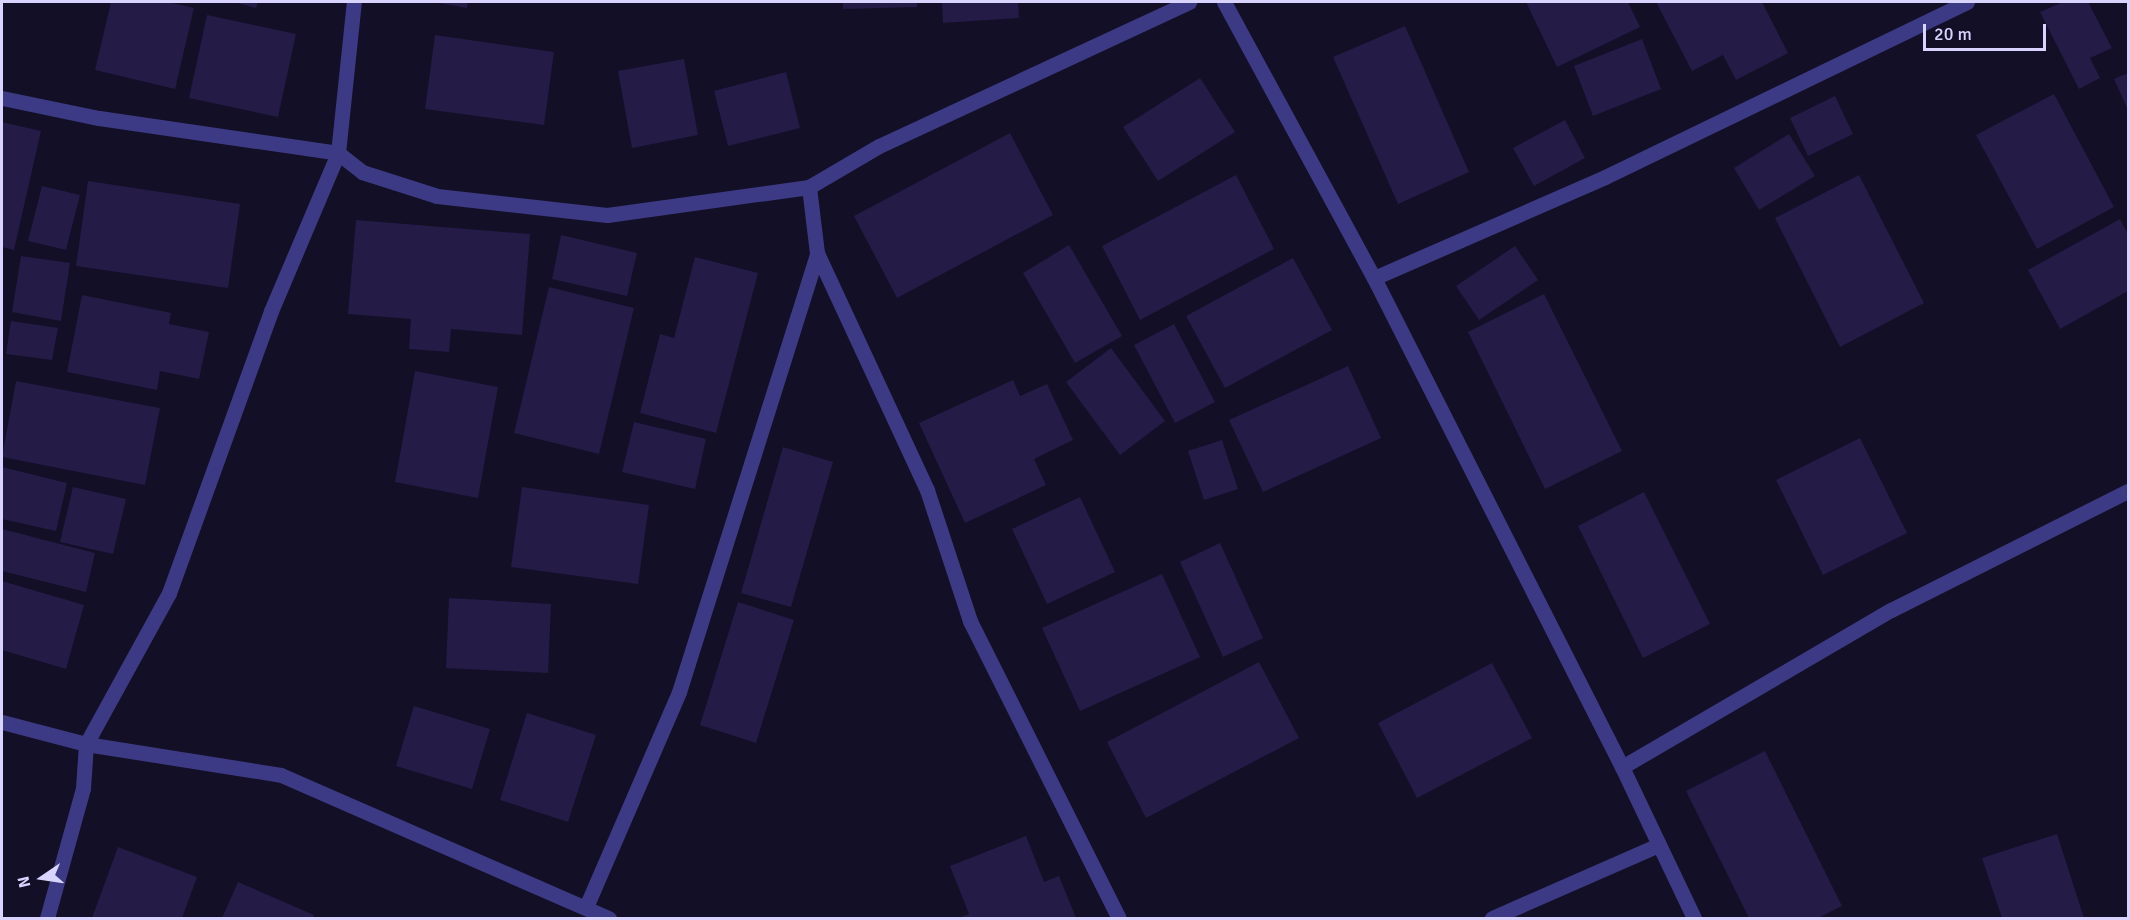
<!DOCTYPE html>
<style>
body{margin:0}
#map{position:relative;width:2130px;height:920px;overflow:hidden;background:#130f26;font-family:Signika,sans-serif}
div>[style]{position:absolute}
.building>*{inset:0;background:#241b47}
.minor>*{height:15px;margin:-7.5px;padding:0 7.5px;transform-origin:7.5px;border-radius:7.5px;background:#3d3a85}
span{translate:-50% -50%;white-space:nowrap;text-align:center;line-height:1.15;-webkit-text-stroke:4.5px #130f26;paint-order:stroke}
.frame{position:absolute;inset:0;border:3px solid #d9d4ff;pointer-events:none}
.north{position:absolute;left:12px;top:848px;width:60px;height:60px;-webkit-text-stroke:4px #130f26;paint-order:stroke;rotate:257deg;font-size:16px;font-weight:700;line-height:24px;text-align:center;color:#d9d4ff}
.north::after{content:'';display:block;margin:auto;width:21px;height:27px;background:#d9d4ff;clip-path:polygon(50% 0,100% 100%,50% 72%,0 100%)}
.scale{position:absolute;left:1923px;top:24px;width:123px;height:27px;box-sizing:border-box;border:3px solid #d9d4ff;border-top:0;padding-left:8px;font-size:18px;line-height:21px;white-space:nowrap;color:#d9d4ff;-webkit-text-stroke:4px #130f26;paint-order:stroke}
</style>
<div id="map">
<div class="building">
<i style="clip-path:polygon(111px 2px,168px 2px,194px 8px,175px 89px,95px 70px)"></i>
<i style="clip-path:polygon(234px 2px,258px 2px,256px 8px)"></i>
<i style="clip-path:polygon(434px 2px,468px 2px,467px 8px)"></i>
<i style="clip-path:polygon(843px 2px,917px 2px,917px 7px,843px 9px)"></i>
<i style="clip-path:polygon(942px 2px,1018px 2px,1019px 18px,943px 23px)"></i>
<i style="clip-path:polygon(1526px 2px,1628px 2px,1640px 27px,1557px 67px)"></i>
<i style="clip-path:polygon(1656px 2px,1762px 2px,1788px 53px,1736px 80px,1723px 55px,1692px 71px)"></i>
<i style="clip-path:polygon(2063px 2px,2088px 2px,2112px 48px,2090px 58px,2100px 78px,2079px 89px,2040px 12px)"></i>
<i style="clip-path:polygon(207px 15px,296px 34px,278px 117px,189px 98px)"></i>
<i style="clip-path:polygon(1405px 26px,1469px 172px,1398px 204px,1333px 57px)"></i>
<i style="clip-path:polygon(435px 35px,554px 52px,544px 125px,425px 109px)"></i>
<i style="clip-path:polygon(1642px 39px,1661px 89px,1593px 116px,1574px 66px)"></i>
<i style="clip-path:polygon(684px 59px,698px 135px,632px 148px,618px 71px)"></i>
<i style="clip-path:polygon(786px 72px,800px 128px,728px 146px,714px 91px)"></i>
<i style="clip-path:polygon(2128px 73px,2128px 110px,2114px 79px)"></i>
<i style="clip-path:polygon(1200px 78px,1235px 132px,1158px 181px,1123px 127px)"></i>
<i style="clip-path:polygon(2054px 94px,2114px 207px,2037px 249px,1976px 135px)"></i>
<i style="clip-path:polygon(1835px 96px,1853px 134px,1808px 156px,1790px 118px)"></i>
<i style="clip-path:polygon(1565px 120px,1585px 158px,1534px 186px,1513px 148px)"></i>
<i style="clip-path:polygon(2px 122px,41px 131px,14px 250px,2px 247px)"></i>
<i style="clip-path:polygon(1010px 133px,1053px 215px,897px 298px,854px 216px)"></i>
<i style="clip-path:polygon(1789px 134px,1815px 176px,1759px 210px,1734px 168px)"></i>
<i style="clip-path:polygon(1236px 175px,1274px 249px,1140px 320px,1102px 246px)"></i>
<i style="clip-path:polygon(1859px 175px,1924px 303px,1840px 347px,1775px 218px)"></i>
<i style="clip-path:polygon(88px 181px,240px 204px,228px 288px,76px 266px)"></i>
<i style="clip-path:polygon(42px 186px,80px 195px,66px 250px,28px 241px)"></i>
<i style="clip-path:polygon(2120px 219px,2128px 234px,2128px 291px,2060px 329px,2028px 270px)"></i>
<i style="clip-path:polygon(356px 220px,530px 234px,522px 335px,451px 329px,449px 352px,409px 349px,411px 319px,348px 314px)"></i>
<i style="clip-path:polygon(561px 235px,637px 253px,627px 296px,552px 279px)"></i>
<i style="clip-path:polygon(1069px 245px,1122px 336px,1075px 363px,1023px 273px)"></i>
<i style="clip-path:polygon(1515px 246px,1538px 280px,1479px 320px,1456px 286px)"></i>
<i style="clip-path:polygon(21px 256px,70px 263px,61px 321px,12px 312px)"></i>
<i style="clip-path:polygon(695px 257px,758px 273px,716px 433px,640px 413px,660px 334px,674px 338px)"></i>
<i style="clip-path:polygon(1293px 258px,1332px 330px,1225px 388px,1186px 316px)"></i>
<i style="clip-path:polygon(549px 287px,634px 308px,599px 454px,514px 433px)"></i>
<i style="clip-path:polygon(1544px 294px,1622px 451px,1545px 489px,1468px 332px)"></i>
<i style="clip-path:polygon(82px 295px,171px 313px,169px 324px,209px 332px,199px 379px,160px 371px,157px 390px,67px 372px)"></i>
<i style="clip-path:polygon(11px 321px,58px 328px,52px 360px,6px 354px)"></i>
<i style="clip-path:polygon(1174px 324px,1215px 402px,1175px 423px,1134px 345px)"></i>
<i style="clip-path:polygon(1111px 348px,1165px 421px,1120px 455px,1066px 382px)"></i>
<i style="clip-path:polygon(1348px 366px,1381px 438px,1263px 492px,1229px 420px)"></i>
<i style="clip-path:polygon(415px 371px,498px 387px,478px 498px,395px 482px)"></i>
<i style="clip-path:polygon(1013px 380px,1020px 396px,1047px 384px,1073px 440px,1034px 459px,1046px 485px,965px 523px,919px 423px)"></i>
<i style="clip-path:polygon(16px 381px,160px 408px,145px 485px,2px 457px)"></i>
<i style="clip-path:polygon(634px 422px,706px 439px,695px 489px,622px 472px)"></i>
<i style="clip-path:polygon(1860px 438px,1907px 533px,1823px 575px,1776px 480px)"></i>
<i style="clip-path:polygon(1222px 440px,1238px 489px,1204px 500px,1188px 451px)"></i>
<i style="clip-path:polygon(783px 447px,833px 462px,791px 607px,741px 593px)"></i>
<i style="clip-path:polygon(2px 467px,67px 483px,56px 531px,2px 519px)"></i>
<i style="clip-path:polygon(73px 487px,126px 499px,113px 554px,60px 542px)"></i>
<i style="clip-path:polygon(522px 487px,649px 505px,638px 584px,511px 567px)"></i>
<i style="clip-path:polygon(1644px 492px,1710px 624px,1643px 658px,1578px 526px)"></i>
<i style="clip-path:polygon(1080px 497px,1115px 572px,1047px 604px,1012px 529px)"></i>
<i style="clip-path:polygon(2px 529px,95px 553px,86px 592px,2px 571px)"></i>
<i style="clip-path:polygon(1220px 543px,1263px 638px,1223px 657px,1180px 562px)"></i>
<i style="clip-path:polygon(1162px 574px,1200px 657px,1080px 711px,1042px 628px)"></i>
<i style="clip-path:polygon(2px 581px,84px 605px,66px 669px,2px 650px)"></i>
<i style="clip-path:polygon(449px 598px,551px 604px,548px 673px,446px 668px)"></i>
<i style="clip-path:polygon(738px 602px,794px 620px,756px 743px,700px 725px)"></i>
<i style="clip-path:polygon(1259px 662px,1299px 738px,1146px 818px,1107px 742px)"></i>
<i style="clip-path:polygon(1492px 663px,1532px 738px,1417px 798px,1378px 723px)"></i>
<i style="clip-path:polygon(414px 706px,490px 729px,472px 789px,396px 766px)"></i>
<i style="clip-path:polygon(527px 713px,596px 735px,568px 822px,500px 800px)"></i>
<i style="clip-path:polygon(1765px 751px,1842px 906px,1818px 918px,1749px 918px,1686px 791px)"></i>
<i style="clip-path:polygon(2057px 834px,2084px 918px,2002px 918px,1982px 858px)"></i>
<i style="clip-path:polygon(1026px 836px,1044px 882px,1059px 876px,1076px 918px,959px 918px,969px 914px,950px 866px)"></i>
<i style="clip-path:polygon(118px 847px,197px 877px,182px 918px,92px 918px)"></i>
<i style="clip-path:polygon(238px 882px,314px 915px,313px 918px,222px 918px)"></i>
</div>
<div class="minor">
<i style="left:1224px;top:2px;width:314px;rotate:61.5deg"></i>
<i style="left:1374px;top:278px;width:548px;rotate:63.11deg"></i>
<i style="left:2px;top:98px;width:99px;rotate:11.7deg"></i>
<i style="left:99px;top:118px;width:242px;rotate:8.3deg"></i>
<i style="left:338px;top:153px;width:31px;rotate:38deg"></i>
<i style="left:362px;top:172px;width:79px;rotate:17.7deg"></i>
<i style="left:437px;top:196px;width:171px;rotate:6.4deg"></i>
<i style="left:607px;top:215px;width:204px;rotate:-7.9deg"></i>
<i style="left:809px;top:187px;width:81px;rotate:-30.4deg"></i>
<i style="left:879px;top:146px;width:342px;rotate:-24.9deg"></i>
<i style="left:809px;top:187px;width:66px;rotate:83.1deg"></i>
<i style="left:817px;top:253px;width:261px;rotate:65.1deg"></i>
<i style="left:927px;top:490px;width:138px;rotate:71.8deg"></i>
<i style="left:970px;top:621px;width:332px;rotate:63.4deg"></i>
<i style="left:1374px;top:278px;width:252px;rotate:-23.6deg"></i>
<i style="left:1605px;top:177px;width:402px;rotate:-25.8deg"></i>
<i style="left:2px;top:722px;width:87px;rotate:14.7deg"></i>
<i style="left:86px;top:744px;width:197px;rotate:9deg"></i>
<i style="left:281px;top:775px;width:358px;rotate:23.6deg"></i>
<i style="left:586px;top:907px;width:234px;rotate:-66.6deg"></i>
<i style="left:679px;top:692px;width:460px;rotate:-72.5deg"></i>
<i style="left:47px;top:918px;width:135px;rotate:-74.5deg"></i>
<i style="left:83px;top:788px;width:44px;rotate:-86.1deg"></i>
<i style="left:86px;top:744px;width:172px;rotate:-61.2deg"></i>
<i style="left:169px;top:593px;width:300px;rotate:-70.1deg"></i>
<i style="left:271px;top:311px;width:172px;rotate:-67deg"></i>
<i style="left:338px;top:153px;width:152px;rotate:-84deg"></i>
<i style="left:1492px;top:918px;width:179px;rotate:-23.7deg"></i>
<i style="left:1694px;top:918px;width:167px;rotate:-115.5deg"></i>
<i style="left:1622px;top:767px;width:311px;rotate:-30.3deg"></i>
<i style="left:1891px;top:610px;width:265px;rotate:-26.7deg"></i>
</div>
<div class="frame"></div>
<div class="north">N</div>
<div class="scale">20 m</div>
</div>
